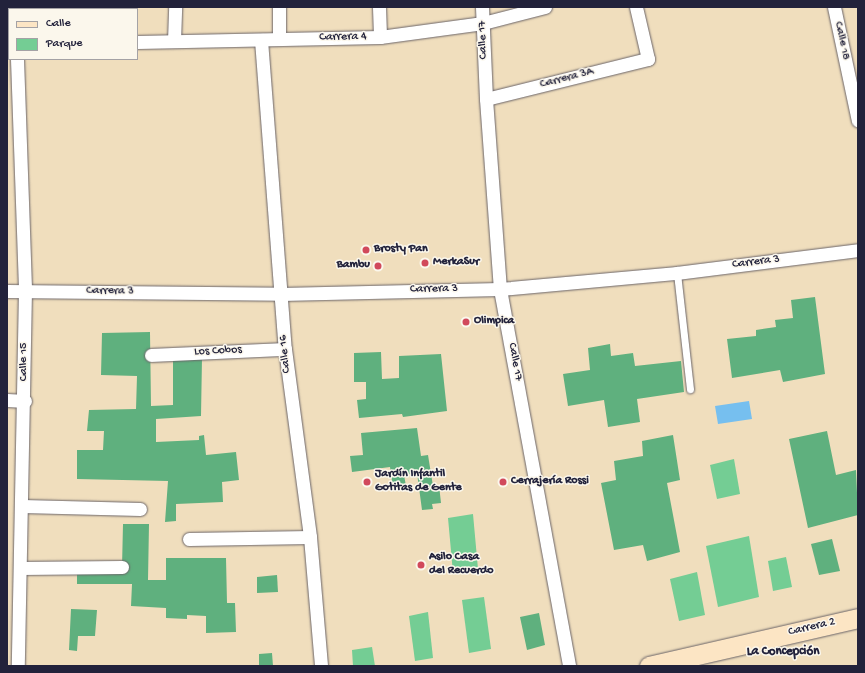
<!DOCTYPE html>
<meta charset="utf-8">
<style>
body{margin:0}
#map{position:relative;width:865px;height:673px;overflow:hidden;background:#f0debd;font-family:"Gochi Hand",sans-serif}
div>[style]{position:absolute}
.green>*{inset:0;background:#74cd94}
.forest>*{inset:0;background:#5fb07e}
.water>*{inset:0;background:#76bfef}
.roads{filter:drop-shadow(0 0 1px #6a6468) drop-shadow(0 0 1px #6a6468)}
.lane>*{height:7px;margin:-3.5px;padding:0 3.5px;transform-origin:3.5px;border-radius:3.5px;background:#fff}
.street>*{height:13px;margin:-6.5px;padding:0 6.5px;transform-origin:6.5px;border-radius:6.5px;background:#fff}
.secondary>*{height:19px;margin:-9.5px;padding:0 9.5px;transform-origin:9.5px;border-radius:9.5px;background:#fce5c4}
.dots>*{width:11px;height:11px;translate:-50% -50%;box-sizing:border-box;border:2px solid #fbf7ec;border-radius:50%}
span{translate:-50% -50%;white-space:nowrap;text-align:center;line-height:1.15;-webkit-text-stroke:3px #fbf7ec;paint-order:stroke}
.street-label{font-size:12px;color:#22223b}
.poi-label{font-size:12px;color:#22223b;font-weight:700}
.left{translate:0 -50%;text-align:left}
.right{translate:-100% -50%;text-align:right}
.neighbourhood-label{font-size:13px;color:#22223b;font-weight:700}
.frame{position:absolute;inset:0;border:8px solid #22223b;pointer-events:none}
.legend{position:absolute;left:8px;top:8px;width:130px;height:52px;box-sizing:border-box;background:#fbf7ec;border:1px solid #a4a2a5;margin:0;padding:5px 7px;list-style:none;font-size:12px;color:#22223b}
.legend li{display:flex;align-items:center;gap:8px;height:20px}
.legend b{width:20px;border:1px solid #a4a2a5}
</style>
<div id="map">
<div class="green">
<i style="clip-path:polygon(734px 459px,740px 494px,717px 499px,710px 465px)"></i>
<i style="clip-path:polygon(473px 514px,478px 569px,453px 573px,448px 518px)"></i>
<i style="clip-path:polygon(749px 536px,759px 597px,718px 607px,706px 546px)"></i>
<i style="clip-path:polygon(786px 557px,792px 587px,773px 591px,768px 561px)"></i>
<i style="clip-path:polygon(697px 572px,705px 615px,679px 621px,670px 579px)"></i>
<i style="clip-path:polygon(484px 597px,491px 649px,469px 653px,462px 600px)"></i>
<i style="clip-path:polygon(428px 612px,433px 658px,415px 661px,409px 616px)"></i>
<i style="clip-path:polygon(372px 647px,375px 666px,353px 666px,352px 650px)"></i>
</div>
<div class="forest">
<i style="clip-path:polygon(815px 297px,825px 374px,783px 382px,780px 370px,732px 378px,727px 339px,756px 336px,756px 330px,776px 327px,775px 320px,793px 318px,791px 300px)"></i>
<i style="clip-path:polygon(150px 332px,151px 406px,173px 405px,173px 359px,202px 358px,201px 416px,156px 419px,156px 442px,199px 440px,199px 436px,204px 435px,206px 455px,236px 452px,239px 480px,222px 482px,223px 502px,176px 504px,176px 521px,165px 522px,168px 481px,77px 479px,77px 450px,103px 450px,104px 431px,87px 431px,89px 410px,136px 409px,137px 376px,101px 375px,102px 333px)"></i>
<i style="clip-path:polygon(610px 344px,611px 356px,633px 353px,635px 366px,681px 361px,684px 392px,637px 399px,640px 422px,608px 427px,604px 400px,568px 406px,563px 374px,590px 370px,588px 348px)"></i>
<i style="clip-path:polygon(381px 352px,382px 379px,399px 378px,399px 356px,441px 354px,447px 411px,403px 417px,402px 414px,359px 418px,357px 400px,366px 399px,366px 382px,354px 382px,354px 353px)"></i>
<i style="clip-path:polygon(417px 428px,421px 456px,428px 455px,433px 486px,439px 485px,441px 503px,432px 504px,433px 509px,422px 510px,417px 473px,404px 475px,406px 486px,393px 488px,390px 467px,352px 472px,350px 456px,363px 455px,361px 433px)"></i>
<i style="clip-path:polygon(827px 431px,836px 475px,856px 470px,858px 515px,808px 528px,789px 439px)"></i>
<i style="clip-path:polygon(673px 435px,680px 480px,667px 483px,680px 552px,647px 561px,643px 545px,614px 550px,601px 483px,616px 480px,614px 461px,643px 456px,642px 441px)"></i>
<i style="clip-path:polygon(123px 524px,149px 524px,148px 580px,166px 580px,166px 558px,226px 558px,227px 603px,235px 603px,236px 632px,206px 633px,206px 616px,187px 615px,187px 619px,166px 618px,166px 608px,131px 606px,132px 584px,77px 584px,77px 567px,122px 567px)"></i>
<i style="clip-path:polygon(832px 539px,840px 571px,819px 575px,811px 544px)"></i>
<i style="clip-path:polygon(277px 575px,278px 592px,257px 593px,257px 577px)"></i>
<i style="clip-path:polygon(71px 609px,97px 610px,95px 636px,78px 636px,77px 651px,69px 650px)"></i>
<i style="clip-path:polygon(539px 613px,545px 645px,527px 650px,520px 617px)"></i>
<i style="clip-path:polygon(272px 653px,273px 666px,259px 666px,259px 654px)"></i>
</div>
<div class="water">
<i style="clip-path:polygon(749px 401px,752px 419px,718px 424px,715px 406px)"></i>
</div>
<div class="roads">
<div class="lane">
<i style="left:677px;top:273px;width:117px;rotate:83.6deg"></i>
</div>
<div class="street">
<i style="left:279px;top:7px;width:32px;rotate:90deg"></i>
<i style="left:379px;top:7px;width:30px;rotate:88deg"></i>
<i style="left:482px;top:7px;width:92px;rotate:87.5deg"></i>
<i style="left:486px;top:99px;width:191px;rotate:85.8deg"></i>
<i style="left:500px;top:289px;width:383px;rotate:79.6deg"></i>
<i style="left:834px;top:7px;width:116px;rotate:78.1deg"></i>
<i style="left:17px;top:9px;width:2px;rotate:-90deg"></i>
<i style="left:261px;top:40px;width:310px;rotate:85.6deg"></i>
<i style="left:285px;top:349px;width:190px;rotate:82.4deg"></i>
<i style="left:310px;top:537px;width:129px;rotate:85.1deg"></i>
<i style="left:174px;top:41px;width:34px;rotate:-88deg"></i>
<i style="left:137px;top:42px;width:243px;rotate:-1.2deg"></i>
<i style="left:380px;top:37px;width:104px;rotate:-7.7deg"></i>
<i style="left:483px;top:23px;width:64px;rotate:-14.5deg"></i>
<i style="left:7px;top:43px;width:2px"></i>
<i style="left:17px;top:59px;width:231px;rotate:88deg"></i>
<i style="left:25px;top:290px;width:376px;rotate:91.1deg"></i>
<i style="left:486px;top:99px;width:167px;rotate:-13.9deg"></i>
<i style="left:648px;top:59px;width:53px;rotate:-103deg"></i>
<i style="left:7px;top:291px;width:274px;rotate:0.6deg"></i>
<i style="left:281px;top:294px;width:219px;rotate:-1.3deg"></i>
<i style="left:500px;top:289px;width:178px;rotate:-5.2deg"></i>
<i style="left:677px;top:273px;width:182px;rotate:-7.2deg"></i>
<i style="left:151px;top:355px;width:134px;rotate:-2.6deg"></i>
<i style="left:7px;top:400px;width:18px;rotate:3deg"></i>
<i style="left:22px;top:506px;width:118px;rotate:1.5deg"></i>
<i style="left:189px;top:539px;width:121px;rotate:-0.9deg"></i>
<i style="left:20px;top:568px;width:102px;rotate:-0.6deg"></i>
</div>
<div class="secondary">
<i style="left:649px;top:666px;width:214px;rotate:-12.9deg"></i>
</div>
</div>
<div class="dots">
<i style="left:366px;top:250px;background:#d1495b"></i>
<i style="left:425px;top:263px;background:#d1495b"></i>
<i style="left:378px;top:266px;background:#d1495b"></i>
<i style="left:466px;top:322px;background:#d1495b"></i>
<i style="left:367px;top:482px;background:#d1495b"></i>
<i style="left:503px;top:482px;background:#d1495b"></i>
<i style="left:421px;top:565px;background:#d1495b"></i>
</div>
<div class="street-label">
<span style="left:343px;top:38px;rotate:-1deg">Carrera 4</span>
<span style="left:484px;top:40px;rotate:-92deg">Calle 17</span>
<span style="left:841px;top:41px;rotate:78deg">Calle 18</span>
<span style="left:567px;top:79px;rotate:-14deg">Carrera 3A</span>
<span style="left:756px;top:263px;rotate:-7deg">Carrera 3</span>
<span style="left:434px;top:290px;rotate:-1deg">Carrera 3</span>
<span style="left:110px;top:292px;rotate:1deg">Carrera 3</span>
<span style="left:218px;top:352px;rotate:-3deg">Los Cobos</span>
<span style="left:286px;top:354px;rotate:-96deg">Calle 16</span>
<span style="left:25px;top:362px;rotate:-90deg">Calle 15</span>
<span style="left:514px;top:362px;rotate:80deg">Calle 17</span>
<span style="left:812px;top:628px;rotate:-13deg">Carrera 2</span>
</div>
<div class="poi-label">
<span class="left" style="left:374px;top:250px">Brosty Pan</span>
<span class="left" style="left:433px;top:263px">MerkaSur</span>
<span class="right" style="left:370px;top:266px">Bambu</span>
<span class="left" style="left:474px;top:322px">Olimpica</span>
<span class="left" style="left:375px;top:482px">Jardín Infantil<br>Gotitas de Gente</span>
<span class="left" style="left:511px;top:482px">Cerrajería Rossi</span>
<span class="left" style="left:429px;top:565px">Asilo Casa<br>del Recuerdo</span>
</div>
<div class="neighbourhood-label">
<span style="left:783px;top:652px">La Concepción</span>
</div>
<div class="frame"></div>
<ul class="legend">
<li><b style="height:5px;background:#fce5c4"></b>Calle</li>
<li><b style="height:11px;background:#74cd94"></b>Parque</li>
</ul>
</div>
